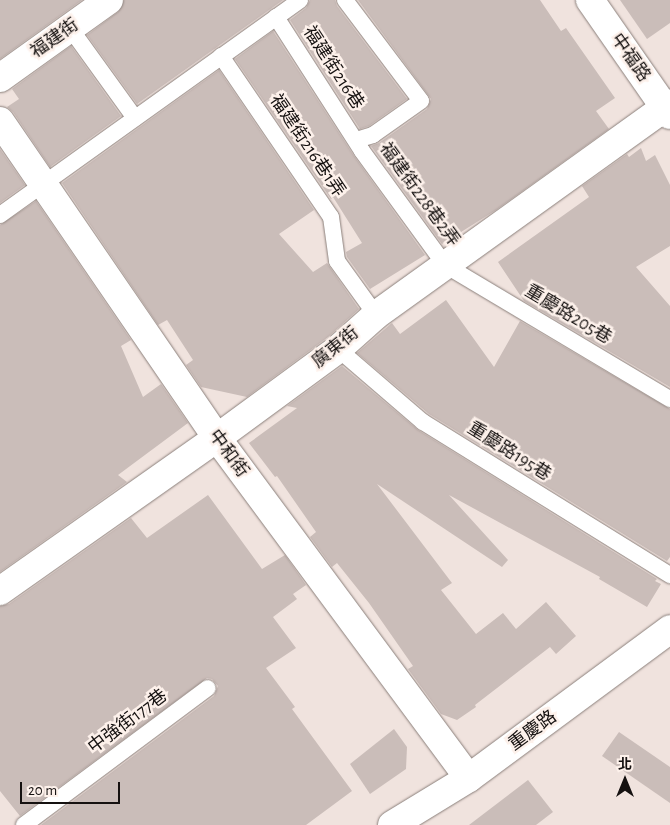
<!DOCTYPE html>
<meta charset="utf-8">
<style>
body{margin:0}
#map{position:relative;width:670px;height:825px;overflow:hidden;background:#f0e3de;font-family:"Alegreya Sans","Noto Sans TC",sans-serif}
div>[style]{position:absolute}
.building>*{inset:0;background:#cabdb9}
.roads{filter:drop-shadow(0 0 1px #8a7f7a) drop-shadow(0 0 1px #8a7f7a)}
.service>*{height:16px;margin:-8px;padding:0 8px;transform-origin:8px;border-radius:8px;background:#fff}
.minor>*{height:28px;margin:-14px;padding:0 14px;transform-origin:14px;border-radius:14px;background:#fff}
.tertiary>*{height:28px;margin:-14px;padding:0 14px;transform-origin:14px;border-radius:14px;background:#fff}
span{translate:-50% -50%;white-space:nowrap;text-align:center;line-height:1.15;-webkit-text-stroke:5px #fdf1eb;paint-order:stroke}
.street-label{font-size:18px;color:#151110}
.north{position:absolute;left:600px;top:755px;width:50px;height:50px;-webkit-text-stroke:4px #fdf1eb;paint-order:stroke;rotate:0deg;font-size:14px;font-weight:700;line-height:20px;text-align:center;color:#151110}
.north::after{content:'';display:block;margin:auto;width:18px;height:22px;background:#151110;clip-path:polygon(50% 0,100% 100%,50% 72%,0 100%)}
.scale{position:absolute;left:20px;top:782px;width:100px;height:22px;box-sizing:border-box;border:2px solid #151110;border-top:0;padding-left:6px;font-size:15px;line-height:18px;white-space:nowrap;color:#151110;-webkit-text-stroke:4px #fdf1eb;paint-order:stroke}
</style>
<div id="map">
<div class="building">
<i style="clip-path:polygon(0 0,82px 0,0 59px)"></i>
<i style="clip-path:polygon(124px 0,283px 0,137px 104px,87px 35px,118px 12px)"></i>
<i style="clip-path:polygon(310px 0,335px 0,337px 6px,407px 99px,369px 126px,360px 129px,290px 20px,306px 8px)"></i>
<i style="clip-path:polygon(358px 0,540px 0,561px 31px,566px 28px,615px 98px,596px 111px,609px 129px,496px 210px,442px 244px,371px 146px,379px 143px,427px 109px,431px 99px)"></i>
<i style="clip-path:polygon(620px 0,670px 0,670px 23px,647px 39px)"></i>
<i style="clip-path:polygon(273px 31px,354px 156px,425px 255px,370px 289px,347px 257px,346px 252px,362px 243px,333px 197px,331px 199px,235px 59px)"></i>
<i style="clip-path:polygon(71px 46px,121px 116px,50px 167px,13px 112px,7px 107px,19px 99px,12px 89px)"></i>
<i style="clip-path:polygon(219px 70px,314px 210px,279px 234px,313px 272px,327px 263px,359px 309px,328px 337px,247px 397px,201px 387px,186px 365px,193px 360px,167px 320px,158px 325px,62px 183px)"></i>
<i style="clip-path:polygon(641px 148px,646px 161px,655px 155px,670px 185px,670px 246px,636px 267px,670px 306px,670px 387px,524px 301px,498px 262px,589px 197px,582px 186px,627px 154px,629px 157px)"></i>
<i style="clip-path:polygon(0 149px,25px 185px,0 203px)"></i>
<i style="clip-path:polygon(36px 201px,131px 340px,121px 346px,143px 397px,161px 384px,188px 423px,118px 475px,127px 482px,0 572px,0 225px)"></i>
<i style="clip-path:polygon(446px 300px,494px 367px,520px 321px,670px 409px,670px 557px,667px 561px,429px 414px,357px 353px,392px 323px,400px 334px)"></i>
<i style="clip-path:polygon(342px 366px,418px 430px,657px 579px,655px 581px,661px 584px,647px 607px,599px 579px,600px 577px,449px 495px,508px 560px,502px 567px,377px 484px,452px 583px,441px 590px,476px 634px,503px 613px,516px 629px,546px 602px,576px 636px,556px 654px,550px 647px,475px 705px,476px 707px,457px 720px,441px 714px,408px 669px,413px 666px,369px 603px,337px 563px,332px 567px,310px 537px,316px 532px,277px 476px,275px 477px,249px 443px,297px 408px,287px 406px)"></i>
<i style="clip-path:polygon(208px 495px,262px 569px,285px 555px,306px 585px,293px 594px,297px 599px,273px 617px,296px 648px,266px 668px,295px 707px,292px 709px,352px 791px,306px 825px,41px 825px,214px 696px,218px 686px,212px 679px,207px 678px,20px 816px,0 791px,0 606px,9px 604px,131px 518px,147px 538px)"></i>
<i style="clip-path:polygon(394px 729px,407px 747px,406px 769px,370px 794px,350px 764px)"></i>
<i style="clip-path:polygon(619px 732px,670px 767px,670px 803px,602px 756px)"></i>
<i style="clip-path:polygon(528px 780px,553px 812px,536px 825px,469px 825px)"></i>
</div>
<div class="roads">
<div class="service">
<i style="left:345px;top:0;width:126px;rotate:53deg"></i>
<i style="left:421px;top:101px;width:59px;rotate:144.7deg"></i>
<i style="left:373px;top:135px;width:17px;rotate:163deg"></i>
<i style="left:276px;top:17px;width:159px;rotate:57.3deg"></i>
<i style="left:362px;top:151px;width:141px;rotate:53.9deg"></i>
<i style="left:445px;top:265px;width:262px;rotate:30.8deg"></i>
<i style="left:70px;top:28px;width:111px;rotate:54.2deg"></i>
<i style="left:221px;top:56px;width:195px;rotate:55.7deg"></i>
<i style="left:331px;top:217px;width:44px;rotate:82.2deg"></i>
<i style="left:337px;top:261px;width:67px;rotate:54.2deg"></i>
<i style="left:0;top:215px;width:369px;rotate:-35.6deg"></i>
<i style="left:338px;top:349px;width:112px;rotate:40.7deg"></i>
<i style="left:423px;top:422px;width:291px;rotate:31.8deg"></i>
<i style="left:24px;top:825px;width:229px;rotate:-36.7deg"></i>
</div>
<div class="minor">
<i style="left:590px;top:0;width:140px;rotate:55.2deg"></i>
<i style="left:0;top:78px;width:134px;rotate:-35.6deg"></i>
<i style="left:0;top:121px;width:384px;rotate:55.6deg"></i>
<i style="left:217px;top:438px;width:423px;rotate:53.5deg"></i>
<i style="left:0;top:591px;width:266px;rotate:-35.2deg"></i>
<i style="left:217px;top:438px;width:150px;rotate:-36.3deg"></i>
<i style="left:338px;top:349px;width:51px;rotate:-41.8deg"></i>
<i style="left:376px;top:315px;width:362px;rotate:-35.7deg"></i>
</div>
<div class="tertiary">
<i style="left:392px;top:825px;width:90px;rotate:-31.4deg"></i>
<i style="left:469px;top:778px;width:250px;rotate:-36.5deg"></i>
</div>
</div>
<div class="street-label">
<span style="left:55px;top:39px;rotate:-35deg">福建街</span>
<span style="left:630px;top:58px;rotate:55deg">中福路</span>
<span style="left:333px;top:68px;rotate:57deg">福建街216巷</span>
<span style="left:307px;top:146px;rotate:56deg">福建街216巷1弄</span>
<span style="left:419px;top:195px;rotate:54deg">福建街228巷2弄</span>
<span style="left:568px;top:315px;rotate:31deg">重慶路205巷</span>
<span style="left:336px;top:348px;rotate:-39deg">廣東街</span>
<span style="left:509px;top:452px;rotate:32deg">重慶路195巷</span>
<span style="left:228px;top:454px;rotate:54deg">中和街</span>
<span style="left:128px;top:722px;rotate:-37deg">中強街177巷</span>
<span style="left:533px;top:731px;rotate:-36deg">重慶路</span>
</div>
<div class="north">北</div>
<div class="scale">20 m</div>
</div>
